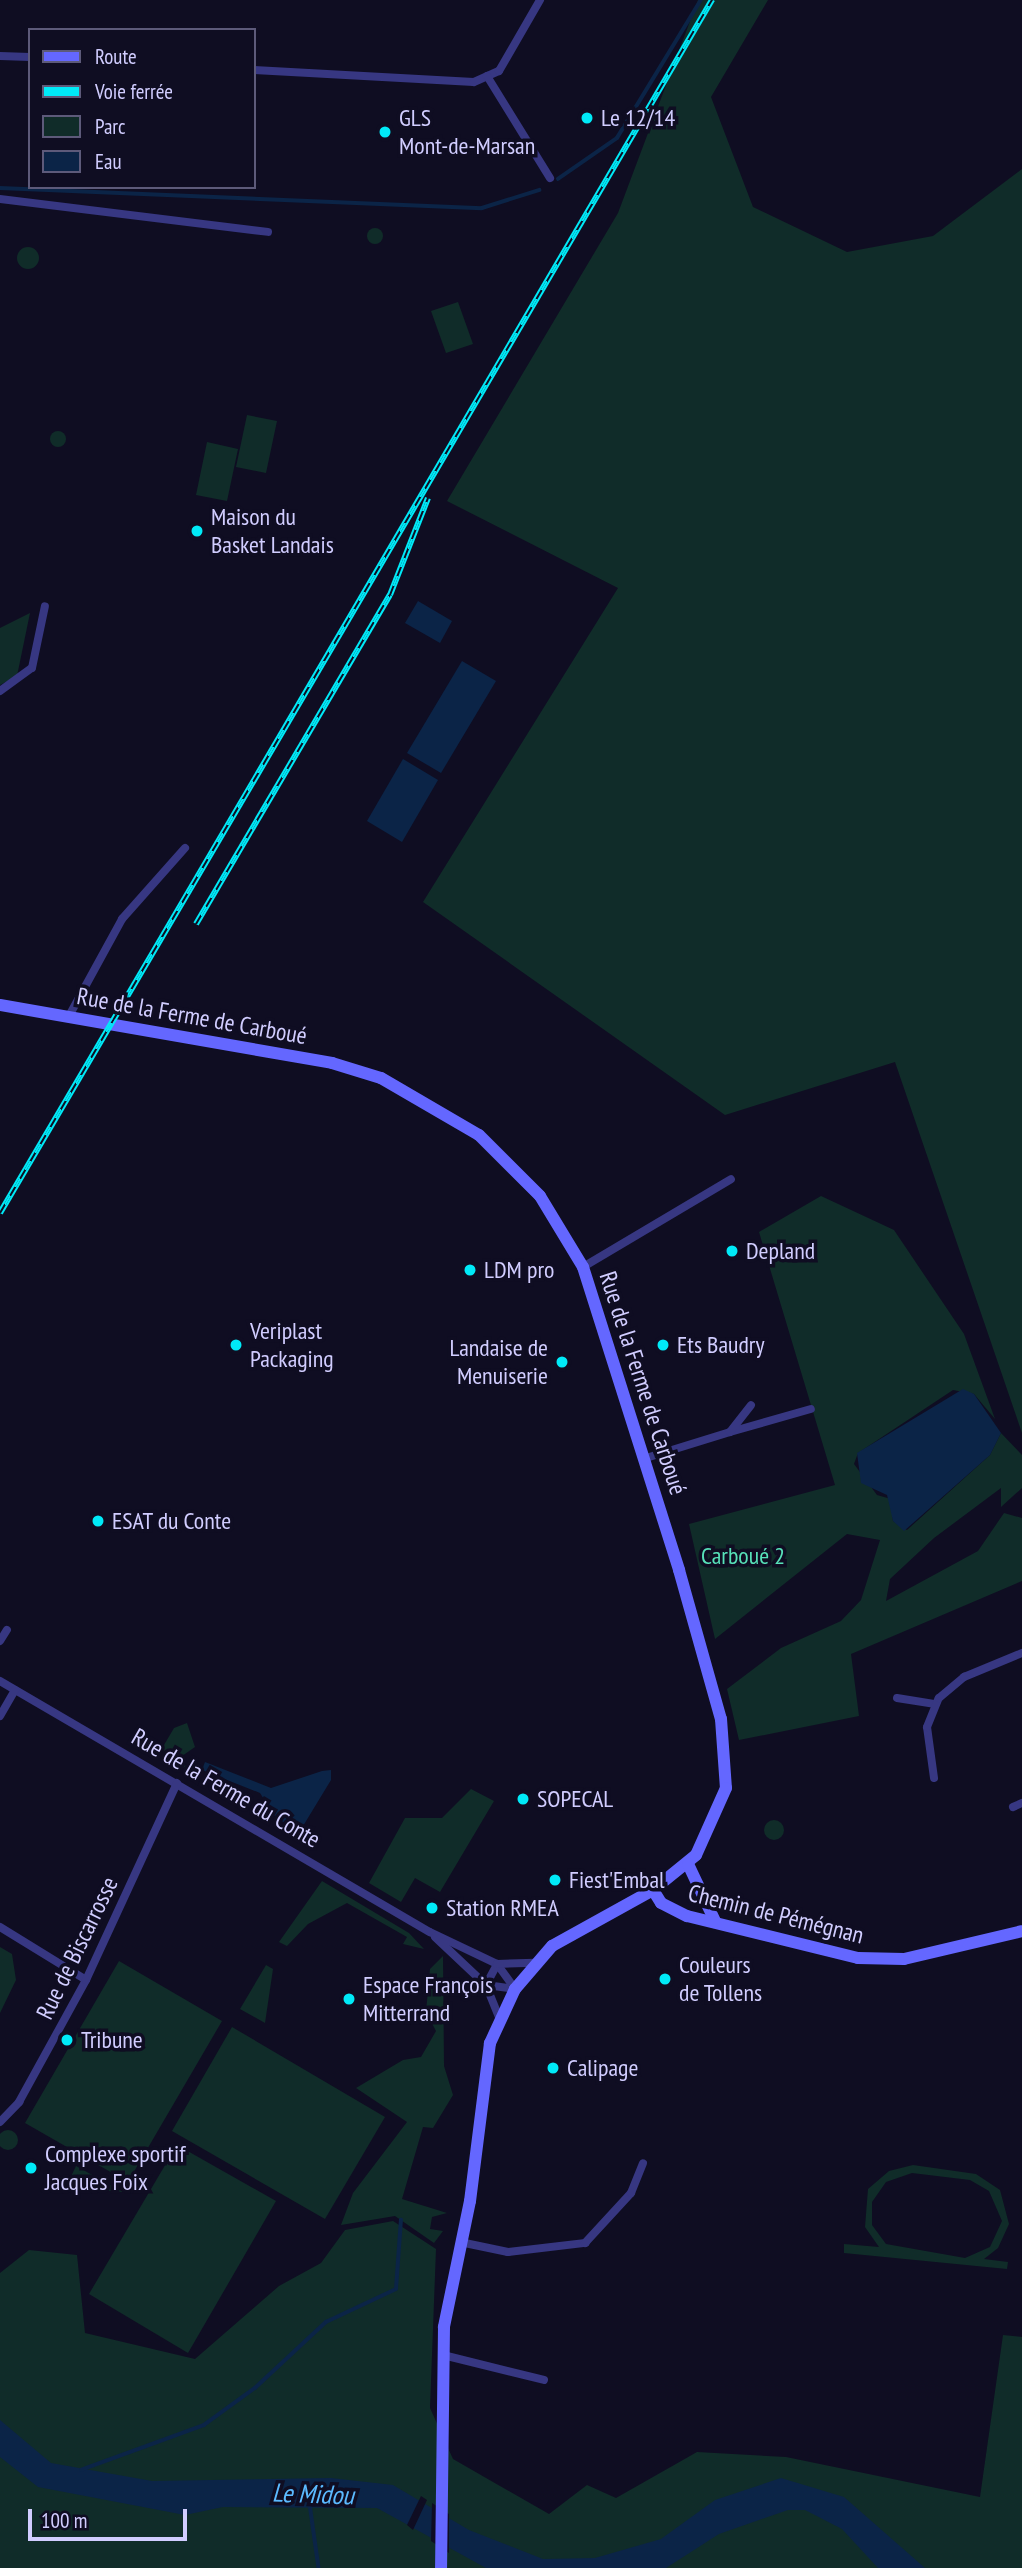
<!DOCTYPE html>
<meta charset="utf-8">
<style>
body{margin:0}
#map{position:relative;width:1022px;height:2568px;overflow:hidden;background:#0f0d22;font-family:"PT Sans Narrow",sans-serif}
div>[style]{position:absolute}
.green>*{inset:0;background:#102c29}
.round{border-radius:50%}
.water>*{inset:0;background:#0b2447}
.pier>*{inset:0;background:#0f0d22}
.stream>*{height:3.5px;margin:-1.75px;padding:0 1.75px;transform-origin:1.75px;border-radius:1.75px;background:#0b2447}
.street>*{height:8px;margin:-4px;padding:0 4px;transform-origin:4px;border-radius:4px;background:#373782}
.secondary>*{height:12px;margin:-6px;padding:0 6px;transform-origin:6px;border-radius:6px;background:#6467ff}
.rail>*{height:6px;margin-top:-3px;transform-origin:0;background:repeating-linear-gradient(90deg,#0f0d22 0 10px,#00eaf8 0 20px);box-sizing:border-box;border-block:2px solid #00eaf8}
.dots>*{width:19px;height:19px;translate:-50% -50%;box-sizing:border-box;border:4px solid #0f0d22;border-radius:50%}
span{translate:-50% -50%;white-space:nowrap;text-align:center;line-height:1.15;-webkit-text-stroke:7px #0f0d22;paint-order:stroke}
.poi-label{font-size:24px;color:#d1cdff}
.left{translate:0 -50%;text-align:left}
.right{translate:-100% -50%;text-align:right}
.street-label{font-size:24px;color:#d1cdff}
.park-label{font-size:24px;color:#57e1b9}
.water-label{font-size:26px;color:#5bbaff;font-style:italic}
.legend{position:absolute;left:28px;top:28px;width:228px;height:161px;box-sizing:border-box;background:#0f0d22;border:2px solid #5d5a7a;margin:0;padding:9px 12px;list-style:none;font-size:21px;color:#d1cdff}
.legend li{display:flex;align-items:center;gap:14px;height:35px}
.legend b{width:35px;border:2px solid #5d5a7a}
.scale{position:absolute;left:28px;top:2509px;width:159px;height:32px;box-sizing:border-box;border:4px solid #d1cdff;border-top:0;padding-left:9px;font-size:21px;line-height:24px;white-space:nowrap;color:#d1cdff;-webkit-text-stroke:5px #0f0d22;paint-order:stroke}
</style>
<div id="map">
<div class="green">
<i style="clip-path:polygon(698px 0,768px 0,711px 97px,753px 207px,847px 252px,933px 236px,1022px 169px,1022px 1433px,895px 1062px,725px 1115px,423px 902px,618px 588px,447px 501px,618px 213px)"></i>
<i class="round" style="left:367px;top:228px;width:16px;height:16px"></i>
<i class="round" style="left:17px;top:247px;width:22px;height:22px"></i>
<i style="clip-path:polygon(458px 302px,473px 344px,446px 353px,431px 311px)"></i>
<i style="clip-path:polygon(247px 415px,277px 421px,266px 473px,236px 467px)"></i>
<i class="round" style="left:50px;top:431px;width:16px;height:16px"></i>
<i style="clip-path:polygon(207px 442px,238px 449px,227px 501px,196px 495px)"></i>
<i style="clip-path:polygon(30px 613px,17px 676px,0 685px,0 628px)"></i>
<i style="clip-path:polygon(821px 1196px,894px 1230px,964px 1334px,995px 1419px,974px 1394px,953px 1390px,858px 1453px,854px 1464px,877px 1495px,891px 1499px,893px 1521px,907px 1530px,990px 1455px,1001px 1433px,1022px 1455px,1022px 1488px,1001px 1507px,1001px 1488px,934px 1538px,890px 1579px,886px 1601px,978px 1551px,1004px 1513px,1022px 1518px,1022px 1581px,851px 1654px,859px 1716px,739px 1740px,727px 1689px,781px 1648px,841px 1621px,861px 1600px,880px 1540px,847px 1534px,715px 1639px,689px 1524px,835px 1485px,759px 1232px)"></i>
<i style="clip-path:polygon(187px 1723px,195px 1747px,182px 1756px,186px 1767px,174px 1769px,163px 1759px,164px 1745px,174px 1728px)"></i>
<i style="clip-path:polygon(471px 1789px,494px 1801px,440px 1892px,415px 1878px,401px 1902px,369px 1883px,405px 1818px,442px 1818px)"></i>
<i class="round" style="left:764px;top:1820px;width:20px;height:20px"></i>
<i style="clip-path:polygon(322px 1881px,409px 1933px,424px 1949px,403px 1944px,407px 1937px,347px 1903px,308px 1924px,287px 1946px,279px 1942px)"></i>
<i style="clip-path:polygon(0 1947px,12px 1954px,16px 1980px,0 2013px)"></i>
<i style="clip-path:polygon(443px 1956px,444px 2066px,453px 2095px,433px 2128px,423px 2127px,402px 2199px,447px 2213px,432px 2217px,430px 2229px,443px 2231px,434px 2243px,395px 2216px,341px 2225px,353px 2193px,407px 2122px,356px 2088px,403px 2060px,421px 2057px,436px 2031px,426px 2012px,430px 1969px)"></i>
<i style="clip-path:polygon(119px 1961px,222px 2021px,128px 2182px,25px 2123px)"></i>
<i style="clip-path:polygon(266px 1965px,273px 1969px,265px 2023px,240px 2009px)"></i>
<i style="clip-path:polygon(232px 2027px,385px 2117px,325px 2219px,172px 2131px)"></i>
<i class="round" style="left:-2px;top:2130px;width:20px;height:20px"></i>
<i style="clip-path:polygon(177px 2145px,276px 2201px,188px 2353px,89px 2294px)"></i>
<i style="clip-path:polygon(evenodd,913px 2165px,976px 2174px,1000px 2190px,1009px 2224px,998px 2248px,984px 2259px,1008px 2262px,1007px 2269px,844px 2253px,844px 2244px,879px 2247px,865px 2227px,868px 2189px,889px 2171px,913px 2165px,912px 2173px,970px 2180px,989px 2191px,1002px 2221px,990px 2247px,965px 2258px,886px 2244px,872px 2225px,872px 2202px,886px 2182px,912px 2173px)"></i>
<i style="clip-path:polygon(76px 2166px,123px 2192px,66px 2187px)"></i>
<i style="clip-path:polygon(393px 2221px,436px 2249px,430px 2408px,453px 2459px,549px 2514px,587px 2485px,616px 2498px,697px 2452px,786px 2457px,980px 2497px,1003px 2335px,1022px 2337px,1022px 2568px,0 2568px,0 2273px,29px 2250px,77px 2255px,85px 2333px,195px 2359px,279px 2286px,321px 2263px,345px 2230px)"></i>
</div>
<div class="water">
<i style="clip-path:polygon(418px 601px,452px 621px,440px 643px,405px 623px)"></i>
<i style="clip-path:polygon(462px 661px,496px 681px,441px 773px,407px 753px)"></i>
<i style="clip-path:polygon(403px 759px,438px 780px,402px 842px,367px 821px)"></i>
<i style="clip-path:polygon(963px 1389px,974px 1394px,1001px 1433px,990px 1455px,904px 1531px,893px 1521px,887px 1495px,861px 1483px,857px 1453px)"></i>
<i style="clip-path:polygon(205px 1762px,271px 1788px,322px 1771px,331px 1770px,331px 1780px,300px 1831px,276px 1818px,260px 1793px,202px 1770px)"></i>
<i style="clip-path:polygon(0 2420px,51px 2463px,152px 2481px,331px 2478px,393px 2485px,469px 2530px,543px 2559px,595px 2558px,661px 2539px,715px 2500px,781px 2478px,844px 2497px,925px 2568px,878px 2568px,842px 2529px,805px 2510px,788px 2510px,719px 2534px,666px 2568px,486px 2568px,377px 2508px,223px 2507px,185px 2515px,38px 2487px,0 2457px)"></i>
</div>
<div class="pier">
<i style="clip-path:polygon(421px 2496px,427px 2500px,413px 2530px,407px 2525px)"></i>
<i style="clip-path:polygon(432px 2503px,449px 2514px,449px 2553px,431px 2541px)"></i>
</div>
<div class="stream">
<i style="left:558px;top:179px;width:72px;rotate:-34.8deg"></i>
<i style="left:617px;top:138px;width:162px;rotate:-58.7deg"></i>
<i style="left:0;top:188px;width:482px;rotate:2.4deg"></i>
<i style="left:482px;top:208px;width:60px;rotate:-17.5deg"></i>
<i style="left:81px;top:2470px;width:131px;rotate:-20.1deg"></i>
<i style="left:204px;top:2425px;width:63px;rotate:-36deg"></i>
<i style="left:255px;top:2388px;width:97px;rotate:-42.9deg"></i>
<i style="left:326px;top:2322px;width:77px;rotate:-25.2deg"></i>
<i style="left:396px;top:2289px;width:69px;rotate:-85.9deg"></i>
<i style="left:310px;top:2504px;width:65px;rotate:82deg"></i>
</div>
<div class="street">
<i style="left:0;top:56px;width:30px;rotate:2deg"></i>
<i style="left:254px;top:70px;width:220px;rotate:3.1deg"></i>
<i style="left:474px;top:82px;width:27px;rotate:-24deg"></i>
<i style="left:499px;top:71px;width:82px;rotate:-60deg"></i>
<i style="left:487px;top:76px;width:120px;rotate:58.3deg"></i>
<i style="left:0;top:199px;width:270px;rotate:7deg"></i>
<i style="left:0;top:691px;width:39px;rotate:-36deg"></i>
<i style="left:32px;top:668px;width:63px;rotate:-78.2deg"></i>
<i style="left:69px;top:1016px;width:111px;rotate:-61.3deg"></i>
<i style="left:122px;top:919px;width:95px;rotate:-48.4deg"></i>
<i style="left:583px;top:1267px;width:172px;rotate:-30.7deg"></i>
<i style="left:730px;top:1432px;width:84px;rotate:-15.9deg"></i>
<i style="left:646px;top:1458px;width:88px;rotate:-17.2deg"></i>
<i style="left:730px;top:1432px;width:34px;rotate:-52deg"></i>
<i style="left:0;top:1641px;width:13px;rotate:-58deg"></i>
<i style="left:0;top:1681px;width:498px;rotate:30.3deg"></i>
<i style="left:430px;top:1932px;width:74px;rotate:25.5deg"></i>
<i style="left:497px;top:1964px;width:31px;rotate:54deg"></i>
<i style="left:515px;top:1989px;width:29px;rotate:-172deg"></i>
<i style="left:897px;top:1698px;width:39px;rotate:9deg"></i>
<i style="left:0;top:1716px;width:30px;rotate:-60deg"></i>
<i style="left:934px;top:1778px;width:51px;rotate:-97.8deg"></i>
<i style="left:927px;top:1727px;width:31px;rotate:-68deg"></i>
<i style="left:939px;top:1698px;width:33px;rotate:-40deg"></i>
<i style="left:964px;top:1677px;width:63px;rotate:-22.5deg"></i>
<i style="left:1013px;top:1807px;width:10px;rotate:-24deg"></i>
<i style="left:0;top:1927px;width:101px;rotate:31.6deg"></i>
<i style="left:435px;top:1937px;width:70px;rotate:43.3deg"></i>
<i style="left:486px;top:1985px;width:38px;rotate:68deg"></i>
<i style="left:486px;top:1985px;width:24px;rotate:-62deg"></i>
<i style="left:497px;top:1964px;width:38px;rotate:-2deg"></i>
<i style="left:0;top:2122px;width:28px;rotate:-46deg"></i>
<i style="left:19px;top:2102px;width:139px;rotate:-61.2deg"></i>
<i style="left:86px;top:1980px;width:217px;rotate:-65.2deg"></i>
<i style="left:460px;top:2242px;width:49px;rotate:11.8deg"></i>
<i style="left:508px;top:2252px;width:78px;rotate:-6.7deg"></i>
<i style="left:585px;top:2243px;width:68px;rotate:-47.4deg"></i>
<i style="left:631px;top:2193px;width:32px;rotate:-68deg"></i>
<i style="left:443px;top:2355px;width:104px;rotate:13.9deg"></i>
</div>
<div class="secondary">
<i style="left:0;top:1005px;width:337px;rotate:9.9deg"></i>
<i style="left:332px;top:1063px;width:51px;rotate:17deg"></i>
<i style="left:381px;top:1078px;width:113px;rotate:30.2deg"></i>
<i style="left:479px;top:1135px;width:86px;rotate:45deg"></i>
<i style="left:540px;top:1196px;width:83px;rotate:58.8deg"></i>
<i style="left:583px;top:1267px;width:318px;rotate:72.4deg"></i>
<i style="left:679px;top:1570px;width:155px;rotate:74.3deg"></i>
<i style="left:721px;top:1719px;width:69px;rotate:85.9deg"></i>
<i style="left:726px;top:1788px;width:73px;rotate:114.1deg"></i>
<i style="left:696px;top:1855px;width:55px;rotate:140.9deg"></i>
<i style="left:653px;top:1890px;width:115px;rotate:151deg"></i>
<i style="left:552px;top:1946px;width:57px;rotate:130.7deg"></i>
<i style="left:515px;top:1989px;width:60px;rotate:114.8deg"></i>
<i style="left:490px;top:2043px;width:159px;rotate:97.2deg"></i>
<i style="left:470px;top:2201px;width:129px;rotate:101.7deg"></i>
<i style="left:444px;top:2327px;width:241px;rotate:90.7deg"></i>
<i style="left:688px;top:1864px;width:63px;rotate:64.7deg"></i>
<i style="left:653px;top:1890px;width:15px;rotate:58deg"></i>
<i style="left:661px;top:1903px;width:29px;rotate:27deg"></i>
<i style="left:687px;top:1916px;width:176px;rotate:13.8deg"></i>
<i style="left:858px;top:1958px;width:46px;rotate:1.2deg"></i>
<i style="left:904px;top:1959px;width:121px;rotate:-13.3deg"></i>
</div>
<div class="rail">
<i style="left:196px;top:924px;width:382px;rotate:-59.5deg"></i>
<i style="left:390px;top:595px;width:104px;rotate:-68.6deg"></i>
<i style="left:0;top:1213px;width:1407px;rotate:-59.59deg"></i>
</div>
<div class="dots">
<i style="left:587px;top:118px;background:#00eaf8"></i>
<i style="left:385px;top:132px;background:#00eaf8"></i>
<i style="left:197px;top:531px;background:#00eaf8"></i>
<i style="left:732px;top:1251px;background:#00eaf8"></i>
<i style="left:470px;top:1270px;background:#00eaf8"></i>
<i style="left:236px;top:1345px;background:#00eaf8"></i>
<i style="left:663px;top:1345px;background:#00eaf8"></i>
<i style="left:562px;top:1362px;background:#00eaf8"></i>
<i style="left:98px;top:1521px;background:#00eaf8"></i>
<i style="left:523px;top:1799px;background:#00eaf8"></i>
<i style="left:555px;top:1880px;background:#00eaf8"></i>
<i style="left:432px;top:1908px;background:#00eaf8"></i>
<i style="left:665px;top:1979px;background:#00eaf8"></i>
<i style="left:349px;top:1999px;background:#00eaf8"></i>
<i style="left:67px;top:2040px;background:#00eaf8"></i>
<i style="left:553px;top:2068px;background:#00eaf8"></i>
<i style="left:31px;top:2168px;background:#00eaf8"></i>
</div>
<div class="poi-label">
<span class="left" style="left:399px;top:132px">GLS<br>Mont-de-Marsan</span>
<span class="left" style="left:601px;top:118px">Le 12/14</span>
<span class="left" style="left:211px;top:531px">Maison du<br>Basket Landais</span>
<span class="left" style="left:746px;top:1251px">Depland</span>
<span class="left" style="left:484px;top:1270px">LDM pro</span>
<span class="left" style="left:250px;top:1345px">Veriplast<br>Packaging</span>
<span class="left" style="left:677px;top:1345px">Ets Baudry</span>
<span class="right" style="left:548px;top:1362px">Landaise de<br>Menuiserie</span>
<span class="left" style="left:112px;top:1521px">ESAT du Conte</span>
<span class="left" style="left:537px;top:1799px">SOPECAL</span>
<span class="left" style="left:569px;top:1880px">Fiest'Embal</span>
<span class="left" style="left:446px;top:1908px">Station RMEA</span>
<span class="left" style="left:679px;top:1979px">Couleurs<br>de Tollens</span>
<span class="left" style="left:363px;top:1999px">Espace François<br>Mitterrand</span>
<span class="left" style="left:81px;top:2040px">Tribune</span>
<span class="left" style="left:567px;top:2068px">Calipage</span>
<span class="left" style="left:45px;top:2168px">Complexe sportif<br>Jacques Foix</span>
</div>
<div class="street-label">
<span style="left:192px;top:1016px;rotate:10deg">Rue de la Ferme de Carboué</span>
<span style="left:643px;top:1383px;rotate:72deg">Rue de la Ferme de Carboué</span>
<span style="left:226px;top:1788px;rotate:30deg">Rue de la Ferme du Conte</span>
<span style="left:776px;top:1914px;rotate:14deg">Chemin de Pémégnan</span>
<span style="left:77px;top:1948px;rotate:-64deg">Rue de Biscarrosse</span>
</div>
<div class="park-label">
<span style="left:743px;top:1556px">Carboué 2</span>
</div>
<div class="water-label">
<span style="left:313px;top:2494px;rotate:2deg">Le Midou</span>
</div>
<ul class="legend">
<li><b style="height:9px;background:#6467ff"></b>Route</li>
<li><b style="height:9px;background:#00eaf8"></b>Voie ferrée</li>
<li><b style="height:19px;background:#102c29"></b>Parc</li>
<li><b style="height:19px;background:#0b2447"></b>Eau</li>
</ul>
<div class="scale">100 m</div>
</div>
